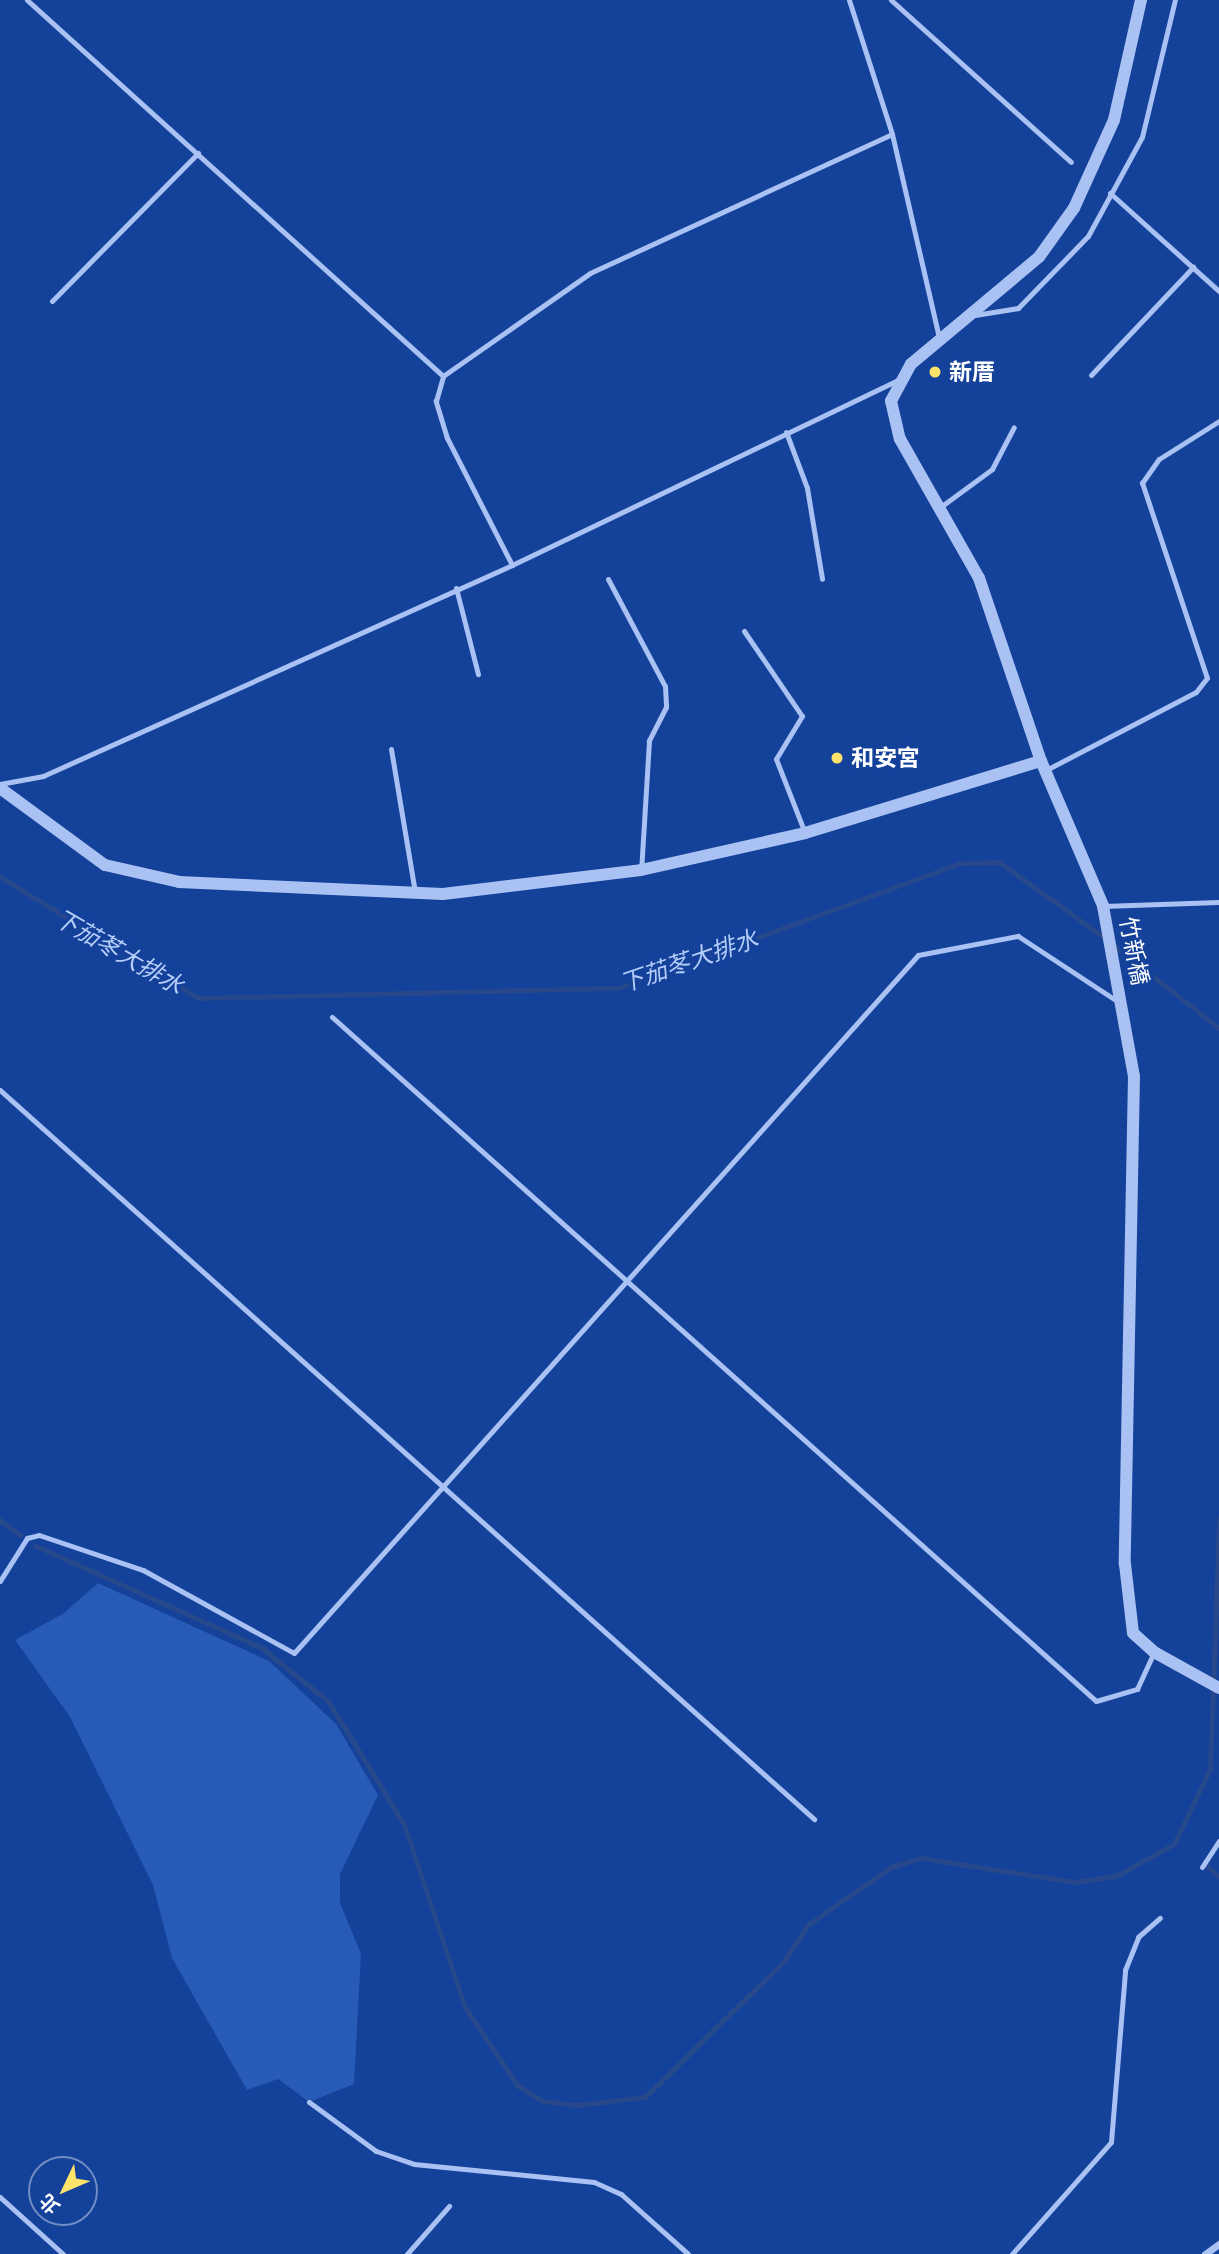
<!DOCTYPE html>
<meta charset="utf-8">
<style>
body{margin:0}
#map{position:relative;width:1219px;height:2254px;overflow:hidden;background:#14419a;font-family:Quicksand,"Noto Sans TC",sans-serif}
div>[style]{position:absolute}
.green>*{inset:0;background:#285ab8}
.stream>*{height:5px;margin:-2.5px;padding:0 2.5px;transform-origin:2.5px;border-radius:2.5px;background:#28488c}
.service>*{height:5px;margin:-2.5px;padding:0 2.5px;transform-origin:2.5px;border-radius:2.5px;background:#a9c2f3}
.minor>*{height:7px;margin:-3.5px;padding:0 3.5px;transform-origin:3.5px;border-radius:3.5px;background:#a9c2f3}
.tertiary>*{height:12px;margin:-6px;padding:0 6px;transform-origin:6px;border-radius:6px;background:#a9c2f3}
.dots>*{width:19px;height:19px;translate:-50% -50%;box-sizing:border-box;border:4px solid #14419a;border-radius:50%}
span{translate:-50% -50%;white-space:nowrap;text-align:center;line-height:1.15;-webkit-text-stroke:7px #14419a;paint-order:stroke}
.poi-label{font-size:23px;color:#fff;font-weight:700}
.left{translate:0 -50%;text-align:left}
.street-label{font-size:23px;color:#fff}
.water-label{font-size:24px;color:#b5cdf9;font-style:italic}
.north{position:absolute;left:28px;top:2156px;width:70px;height:70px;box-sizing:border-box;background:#14419a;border:2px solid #728dc2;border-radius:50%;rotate:226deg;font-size:19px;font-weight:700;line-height:28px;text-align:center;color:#fff}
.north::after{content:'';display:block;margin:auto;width:24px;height:32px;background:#ffe46b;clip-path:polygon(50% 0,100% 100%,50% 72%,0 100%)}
</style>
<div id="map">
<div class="green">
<i style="clip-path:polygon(98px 1583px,269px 1661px,336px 1724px,378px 1795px,340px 1874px,340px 1903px,361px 1954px,354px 2084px,309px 2102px,278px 2079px,247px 2090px,172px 1958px,153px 1885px,70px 1717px,15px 1640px,64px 1613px)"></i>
</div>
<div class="stream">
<i style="left:0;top:877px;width:232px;rotate:31.4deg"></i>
<i style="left:198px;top:998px;width:421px;rotate:-1.4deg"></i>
<i style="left:619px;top:988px;width:363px;rotate:-20.1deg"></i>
<i style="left:960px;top:863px;width:39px;rotate:-1deg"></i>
<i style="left:999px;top:862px;width:132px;rotate:35.7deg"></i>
<i style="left:1113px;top:945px;width:135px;rotate:38.1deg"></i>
<i style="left:0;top:1520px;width:25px;rotate:37deg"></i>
<i style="left:36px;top:1546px;width:248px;rotate:24.3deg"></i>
<i style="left:262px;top:1648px;width:85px;rotate:38.8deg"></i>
<i style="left:328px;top:1701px;width:145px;rotate:58.3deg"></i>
<i style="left:404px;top:1824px;width:193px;rotate:71.6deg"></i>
<i style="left:465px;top:2007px;width:95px;rotate:56.1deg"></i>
<i style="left:518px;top:2086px;width:29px;rotate:31deg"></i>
<i style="left:543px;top:2101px;width:34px;rotate:7deg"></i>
<i style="left:577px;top:2105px;width:68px;rotate:-6.7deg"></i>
<i style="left:645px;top:2097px;width:194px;rotate:-44.4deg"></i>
<i style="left:784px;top:1961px;width:45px;rotate:-56deg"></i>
<i style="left:809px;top:1924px;width:100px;rotate:-34.8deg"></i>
<i style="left:891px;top:1867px;width:31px;rotate:-17deg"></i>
<i style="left:921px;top:1858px;width:156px;rotate:8.9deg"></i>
<i style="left:1075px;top:1882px;width:41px;rotate:-8.3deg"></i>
<i style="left:1116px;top:1876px;width:66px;rotate:-28.9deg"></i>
<i style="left:1174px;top:1844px;width:83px;rotate:-64.4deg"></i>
<i style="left:1210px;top:1769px;width:251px;rotate:-87.9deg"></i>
<i style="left:1207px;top:1866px;width:16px;rotate:43deg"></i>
</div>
<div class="service">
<i style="left:27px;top:0;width:561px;rotate:42.11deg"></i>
<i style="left:849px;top:0;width:141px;rotate:72.2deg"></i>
<i style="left:892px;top:134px;width:209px;rotate:77deg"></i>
<i style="left:891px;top:0;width:242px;rotate:42deg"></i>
<i style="left:1110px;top:193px;width:147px;rotate:42deg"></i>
<i style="left:52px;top:301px;width:208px;rotate:-45.4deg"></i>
<i style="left:975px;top:315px;width:44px;rotate:-9.2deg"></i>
<i style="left:1018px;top:308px;width:100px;rotate:-45.8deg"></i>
<i style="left:1088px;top:236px;width:113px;rotate:-61.4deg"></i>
<i style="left:1142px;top:137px;width:141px;rotate:-76.5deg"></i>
<i style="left:1091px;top:375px;width:149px;rotate:-46.6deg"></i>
<i style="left:786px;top:432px;width:60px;rotate:69.4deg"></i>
<i style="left:807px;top:488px;width:92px;rotate:80.6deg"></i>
<i style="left:939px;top:508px;width:66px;rotate:-36.3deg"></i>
<i style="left:992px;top:469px;width:47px;rotate:-62.4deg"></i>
<i style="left:512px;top:565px;width:143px;rotate:-117.1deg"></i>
<i style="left:447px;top:438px;width:39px;rotate:-107deg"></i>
<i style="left:436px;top:401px;width:26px;rotate:-74deg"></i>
<i style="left:443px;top:376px;width:179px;rotate:-35deg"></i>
<i style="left:590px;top:273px;width:332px;rotate:-24.7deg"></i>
<i style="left:608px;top:579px;width:121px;rotate:62deg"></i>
<i style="left:665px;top:686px;width:21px;rotate:87deg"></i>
<i style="left:666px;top:707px;width:38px;rotate:117deg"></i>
<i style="left:649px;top:741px;width:129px;rotate:93.5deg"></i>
<i style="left:456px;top:588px;width:89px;rotate:75.7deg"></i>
<i style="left:744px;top:631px;width:103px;rotate:55.7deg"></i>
<i style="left:802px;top:716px;width:50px;rotate:121.2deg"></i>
<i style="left:776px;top:759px;width:79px;rotate:68.6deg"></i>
<i style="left:391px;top:749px;width:146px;rotate:80.5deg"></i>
<i style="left:1046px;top:770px;width:169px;rotate:-27.5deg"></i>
<i style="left:1196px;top:692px;width:18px;rotate:-52deg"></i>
<i style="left:1207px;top:678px;width:206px;rotate:-108.4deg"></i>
<i style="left:1142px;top:483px;width:29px;rotate:-55deg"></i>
<i style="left:1159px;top:459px;width:71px;rotate:-32.3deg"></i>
<i style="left:0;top:784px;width:44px;rotate:-10.5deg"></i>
<i style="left:43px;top:776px;width:514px;rotate:-24.22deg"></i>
<i style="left:512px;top:565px;width:428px;rotate:-25.6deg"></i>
<i style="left:1103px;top:906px;width:116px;rotate:-2deg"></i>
<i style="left:332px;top:1017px;width:1025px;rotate:41.84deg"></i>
<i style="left:1096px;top:1701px;width:43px;rotate:-16.3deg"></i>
<i style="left:1137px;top:1689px;width:41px;rotate:-65.3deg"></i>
<i style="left:0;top:1090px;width:1093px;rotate:41.85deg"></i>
<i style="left:0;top:1581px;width:51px;rotate:-57.9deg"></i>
<i style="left:27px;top:1538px;width:12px;rotate:-14deg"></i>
<i style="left:39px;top:1535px;width:110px;rotate:18.6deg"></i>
<i style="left:143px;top:1570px;width:172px;rotate:28.8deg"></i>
<i style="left:294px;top:1653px;width:936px;rotate:-48.2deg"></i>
<i style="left:918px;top:955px;width:102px;rotate:-10.8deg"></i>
<i style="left:1018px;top:936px;width:118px;rotate:33.3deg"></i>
<i style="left:1202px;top:1867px;width:31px;rotate:-57deg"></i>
<i style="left:309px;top:2102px;width:83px;rotate:36.2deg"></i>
<i style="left:376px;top:2151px;width:40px;rotate:18.9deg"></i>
<i style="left:414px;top:2164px;width:181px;rotate:5.7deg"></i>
<i style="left:594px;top:2182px;width:30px;rotate:24deg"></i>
<i style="left:621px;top:2194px;width:90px;rotate:41.8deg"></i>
<i style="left:0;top:2197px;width:85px;rotate:42.1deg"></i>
<i style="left:407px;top:2254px;width:64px;rotate:-48.8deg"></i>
<i style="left:1012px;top:2254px;width:149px;rotate:-48.5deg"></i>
<i style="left:1111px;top:2142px;width:173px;rotate:-85.3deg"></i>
<i style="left:1125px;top:1970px;width:35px;rotate:-68deg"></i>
<i style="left:1138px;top:1937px;width:29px;rotate:-41deg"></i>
</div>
<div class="minor">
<i style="left:1205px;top:2254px;width:17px;rotate:-36deg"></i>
</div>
<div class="tertiary">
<i style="left:1141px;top:0;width:123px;rotate:102.7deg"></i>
<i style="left:1114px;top:120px;width:97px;rotate:114.4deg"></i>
<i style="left:1074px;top:208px;width:60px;rotate:125.5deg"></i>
<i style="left:1039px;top:257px;width:167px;rotate:140.1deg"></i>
<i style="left:911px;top:364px;width:42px;rotate:118.4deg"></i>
<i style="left:891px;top:401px;width:39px;rotate:77deg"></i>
<i style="left:900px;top:439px;width:160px;rotate:60.4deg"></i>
<i style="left:979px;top:578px;width:193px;rotate:71.3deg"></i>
<i style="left:1041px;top:761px;width:158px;rotate:66.8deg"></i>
<i style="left:1103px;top:906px;width:173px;rotate:79.7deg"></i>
<i style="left:1134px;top:1076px;width:488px;rotate:91.1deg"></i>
<i style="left:1125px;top:1564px;width:69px;rotate:83.4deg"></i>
<i style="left:1133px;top:1633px;width:28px;rotate:42deg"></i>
<i style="left:1154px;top:1652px;width:74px;rotate:29deg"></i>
<i style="left:0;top:788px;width:130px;rotate:36.3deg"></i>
<i style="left:105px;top:865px;width:76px;rotate:12.9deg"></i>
<i style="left:179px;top:882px;width:264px;rotate:2.6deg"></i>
<i style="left:443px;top:894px;width:199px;rotate:-6.9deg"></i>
<i style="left:641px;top:870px;width:168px;rotate:-12.7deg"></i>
<i style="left:805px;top:833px;width:247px;rotate:-17deg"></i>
</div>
<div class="dots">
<i style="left:935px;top:372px;background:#ffe46b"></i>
<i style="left:837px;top:758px;background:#ffe46b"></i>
</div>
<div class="poi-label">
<span class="left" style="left:949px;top:372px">新厝</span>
<span class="left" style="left:851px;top:758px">和安宮</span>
</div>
<div class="street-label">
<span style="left:1134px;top:951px;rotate:79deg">竹新橋</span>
</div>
<div class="water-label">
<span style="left:119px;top:952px;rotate:30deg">下茄苳大排水</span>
<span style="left:689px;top:961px;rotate:-19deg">下茄苳大排水</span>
</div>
<div class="north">北</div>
</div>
